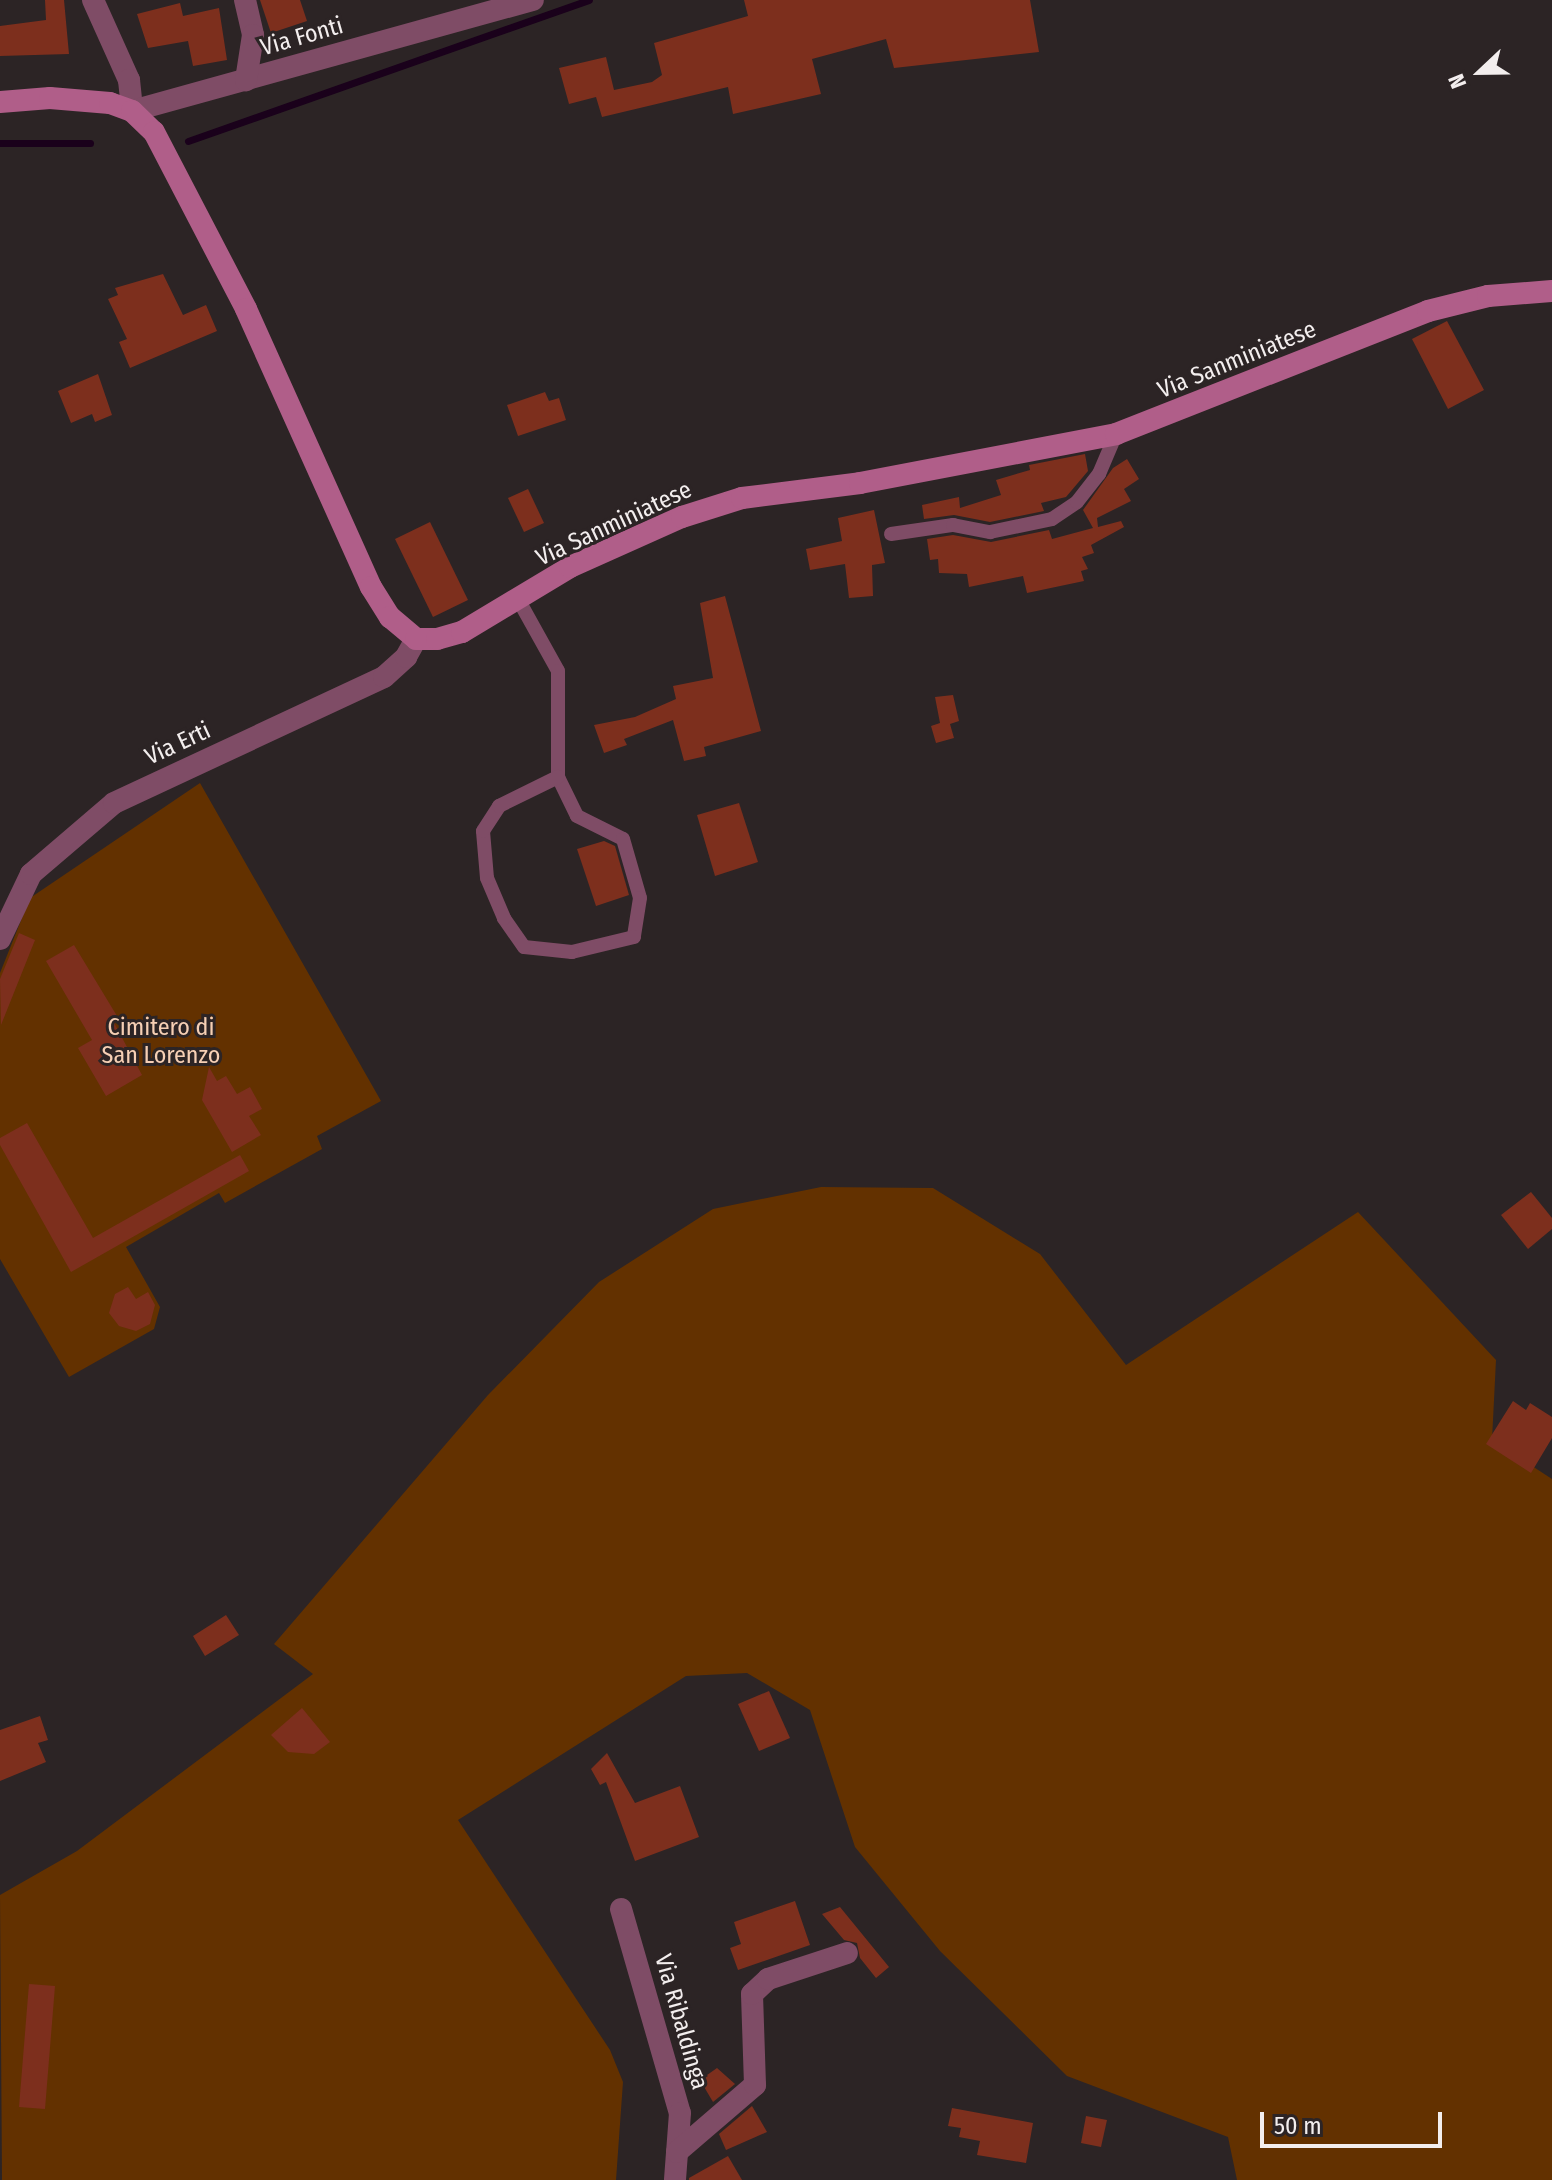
<!DOCTYPE html>
<style>
body{margin:0}
#map{position:relative;width:1552px;height:2180px;overflow:hidden;background:#2c2425;font-family:"Fira Sans Condensed",sans-serif}
div>[style]{position:absolute}
.green>*{inset:0;background:#633100}
.stream>*{height:7px;margin:-3.5px;padding:0 3.5px;transform-origin:3.5px;border-radius:3.5px;background:#1a011b}
.building>*{inset:0;background:#7d2f1d}
.service>*{height:14px;margin:-7px;padding:0 7px;transform-origin:7px;border-radius:7px;background:#7f4c66}
.minor>*{height:22px;margin:-11px;padding:0 11px;transform-origin:11px;border-radius:11px;background:#7f4c66}
.secondary>*{height:22px;margin:-11px;padding:0 11px;transform-origin:11px;border-radius:11px;background:#b05e89}
span{translate:-50% -50%;white-space:nowrap;text-align:center;line-height:1.15;-webkit-text-stroke:6px #2c2425;paint-order:stroke}
.street-label{font-size:24px;color:#f3eeee}
.park-label{font-size:24px;color:#f6cfb4}
.north{position:absolute;left:1440px;top:32px;width:80px;height:80px;-webkit-text-stroke:6px #2c2425;paint-order:stroke;rotate:248deg;font-size:22px;font-weight:700;line-height:32px;text-align:center;color:#f3eeee}
.north::after{content:'';display:block;margin:auto;width:28px;height:36px;background:#f3eeee;clip-path:polygon(50% 0,100% 100%,50% 72%,0 100%)}
.scale{position:absolute;left:1260px;top:2112px;width:182px;height:36px;box-sizing:border-box;border:4px solid #f3eeee;border-top:0;padding-left:10px;font-size:24px;line-height:28px;white-space:nowrap;color:#f3eeee;-webkit-text-stroke:6px #2c2425;paint-order:stroke}
</style>
<div id="map">
<div class="green">
<i style="clip-path:polygon(200px 783px,381px 1101px,317px 1136px,322px 1149px,225px 1203px,219px 1193px,126px 1247px,160px 1307px,154px 1329px,69px 1377px,0 1259px,0 973px,30px 898px)"></i>
<i style="clip-path:polygon(821px 1187px,933px 1188px,1040px 1254px,1126px 1365px,1358px 1212px,1496px 1360px,1492px 1440px,1552px 1479px,1552px 2180px,1237px 2180px,1228px 2137px,1067px 2076px,940px 1951px,855px 1847px,810px 1710px,747px 1673px,686px 1676px,458px 1820px,610px 2050px,623px 2082px,616px 2180px,2px 2180px,0 1895px,77px 1851px,313px 1674px,274px 1644px,488px 1395px,599px 1282px,713px 1209px)"></i>
</div>
<div class="stream">
<i style="left:188px;top:141px;width:425px;rotate:-19.4deg"></i>
<i style="left:0;top:143px;width:90px"></i>
</div>
<div class="building">
<i style="clip-path:polygon(45px 0,64px 0,69px 54px,0 56px,0 26px,46px 20px)"></i>
<i style="clip-path:polygon(260px 0,300px 0,307px 21px,271px 33px)"></i>
<i style="clip-path:polygon(744px 0,1030px 0,1039px 52px,894px 68px,886px 39px,812px 59px,821px 94px,733px 114px,728px 87px,602px 117px,596px 97px,569px 104px,559px 68px,606px 57px,614px 90px,652px 82px,662px 75px,654px 43px,748px 16px)"></i>
<i style="clip-path:polygon(180px 3px,183px 16px,219px 8px,227px 60px,193px 66px,188px 41px,148px 48px,137px 14px)"></i>
<i style="clip-path:polygon(163px 274px,183px 315px,206px 305px,217px 331px,130px 368px,119px 342px,127px 339px,108px 299px,118px 295px,115px 288px)"></i>
<i style="clip-path:polygon(1447px 321px,1484px 390px,1448px 409px,1412px 339px)"></i>
<i style="clip-path:polygon(98px 374px,112px 415px,95px 422px,92px 414px,71px 423px,58px 391px)"></i>
<i style="clip-path:polygon(545px 392px,549px 401px,559px 398px,566px 420px,518px 436px,507px 405px)"></i>
<i style="clip-path:polygon(1085px 454px,1088px 471px,1066px 497px,1041px 503px,1044px 511px,990px 522px,954px 515px,924px 519px,922px 505px,959px 497px,960px 508px,1001px 495px,996px 480px,1030px 470px,1029px 465px)"></i>
<i style="clip-path:polygon(1127px 459px,1139px 479px,1124px 489px,1131px 501px,1097px 518px,1098px 527px,1121px 521px,1124px 527px,1091px 545px,1094px 553px,1082px 557px,1088px 569px,1081px 571px,1084px 581px,1027px 593px,1023px 576px,969px 587px,967px 574px,939px 573px,938px 559px,930px 560px,927px 539px,953px 535px,991px 542px,1049px 530px,1052px 539px,1093px 528px,1083px 510px,1113px 468px)"></i>
<i style="clip-path:polygon(528px 489px,544px 523px,524px 532px,508px 498px)"></i>
<i style="clip-path:polygon(874px 510px,885px 563px,872px 565px,873px 596px,849px 598px,845px 564px,810px 570px,806px 549px,842px 541px,838px 518px)"></i>
<i style="clip-path:polygon(430px 522px,468px 600px,433px 617px,395px 539px)"></i>
<i style="clip-path:polygon(725px 596px,761px 731px,704px 747px,706px 756px,684px 761px,673px 720px,624px 739px,627px 745px,604px 753px,594px 725px,635px 717px,676px 699px,673px 686px,713px 678px,700px 603px)"></i>
<i style="clip-path:polygon(953px 695px,959px 721px,950px 724px,954px 738px,936px 743px,931px 726px,940px 723px,935px 697px)"></i>
<i style="clip-path:polygon(739px 803px,758px 862px,715px 876px,697px 815px)"></i>
<i style="clip-path:polygon(604px 841px,615px 846px,629px 895px,596px 906px,577px 849px)"></i>
<i style="clip-path:polygon(19px 933px,35px 940px,1px 1025px,0 979px)"></i>
<i style="clip-path:polygon(74px 945px,117px 1016px,112px 1019px,142px 1075px,106px 1096px,78px 1048px,92px 1040px,46px 961px)"></i>
<i style="clip-path:polygon(209px 1067px,217px 1081px,226px 1076px,237px 1094px,250px 1087px,262px 1109px,249px 1116px,261px 1135px,232px 1152px,202px 1100px)"></i>
<i style="clip-path:polygon(27px 1123px,93px 1238px,240px 1155px,249px 1171px,71px 1272px,0 1145px,0 1138px)"></i>
<i style="clip-path:polygon(1531px 1192px,1552px 1218px,1552px 1229px,1528px 1249px,1501px 1215px)"></i>
<i style="clip-path:polygon(128px 1287px,136px 1299px,148px 1292px,155px 1305px,150px 1324px,136px 1331px,119px 1326px,109px 1313px,115px 1294px)"></i>
<i style="clip-path:polygon(1513px 1401px,1526px 1410px,1530px 1403px,1552px 1417px,1552px 1438px,1531px 1473px,1486px 1444px)"></i>
<i style="clip-path:polygon(226px 1615px,239px 1635px,205px 1656px,193px 1636px)"></i>
<i style="clip-path:polygon(769px 1691px,790px 1738px,759px 1751px,738px 1704px)"></i>
<i style="clip-path:polygon(302px 1708px,330px 1742px,314px 1754px,288px 1752px,271px 1735px)"></i>
<i style="clip-path:polygon(40px 1716px,48px 1740px,38px 1743px,46px 1762px,0 1781px,0 1730px)"></i>
<i style="clip-path:polygon(607px 1753px,635px 1803px,680px 1786px,699px 1837px,635px 1861px,606px 1782px,600px 1785px,591px 1769px)"></i>
<i style="clip-path:polygon(795px 1901px,810px 1945px,738px 1970px,730px 1948px,741px 1944px,734px 1922px)"></i>
<i style="clip-path:polygon(840px 1907px,889px 1967px,876px 1978px,860px 1958px,857px 1943px,844px 1940px,822px 1914px)"></i>
<i style="clip-path:polygon(29px 1984px,55px 1986px,45px 2109px,19px 2107px)"></i>
<i style="clip-path:polygon(717px 2068px,735px 2084px,713px 2102px,700px 2080px)"></i>
<i style="clip-path:polygon(752px 2106px,767px 2132px,726px 2150px,719px 2134px)"></i>
<i style="clip-path:polygon(952px 2108px,1033px 2123px,1026px 2163px,977px 2155px,980px 2141px,959px 2137px,961px 2128px,948px 2126px)"></i>
<i style="clip-path:polygon(1086px 2116px,1107px 2120px,1101px 2147px,1081px 2143px)"></i>
<i style="clip-path:polygon(728px 2156px,742px 2180px,689px 2180px,689px 2178px)"></i>
</div>
<div class="service">
<i style="left:891px;top:534px;width:63px;rotate:-8.3deg"></i>
<i style="left:953px;top:525px;width:38px;rotate:11deg"></i>
<i style="left:990px;top:532px;width:63px;rotate:-11.8deg"></i>
<i style="left:1052px;top:519px;width:30px;rotate:-34deg"></i>
<i style="left:1077px;top:502px;width:36px;rotate:-52deg"></i>
<i style="left:1099px;top:474px;width:43px;rotate:-67deg"></i>
<i style="left:518px;top:599px;width:82px;rotate:60.9deg"></i>
<i style="left:558px;top:671px;width:106px;rotate:90deg"></i>
<i style="left:558px;top:777px;width:43px;rotate:64deg"></i>
<i style="left:577px;top:816px;width:51px;rotate:26.6deg"></i>
<i style="left:623px;top:839px;width:61px;rotate:73.9deg"></i>
<i style="left:640px;top:898px;width:39px;rotate:99deg"></i>
<i style="left:634px;top:937px;width:64px;rotate:166.4deg"></i>
<i style="left:572px;top:952px;width:48px;rotate:-174.1deg"></i>
<i style="left:524px;top:947px;width:35px;rotate:-125deg"></i>
<i style="left:504px;top:918px;width:43px;rotate:-113deg"></i>
<i style="left:487px;top:878px;width:47px;rotate:-94.9deg"></i>
<i style="left:483px;top:831px;width:30px;rotate:-57deg"></i>
<i style="left:499px;top:806px;width:66px;rotate:-26.2deg"></i>
</div>
<div class="minor">
<i style="left:93px;top:0;width:88px;rotate:65.8deg"></i>
<i style="left:129px;top:80px;width:31px;rotate:84deg"></i>
<i style="left:132px;top:111px;width:416px;rotate:-15.5deg"></i>
<i style="left:245px;top:0;width:36px;rotate:77deg"></i>
<i style="left:253px;top:35px;width:46px;rotate:98.8deg"></i>
<i style="left:0;top:939px;width:72px;rotate:-64.5deg"></i>
<i style="left:31px;top:874px;width:109px;rotate:-40.5deg"></i>
<i style="left:114px;top:803px;width:298px;rotate:-25deg"></i>
<i style="left:384px;top:677px;width:30px;rotate:-42deg"></i>
<i style="left:406px;top:657px;width:21px;rotate:-61deg"></i>
<i style="left:621px;top:1909px;width:212px;rotate:73.9deg"></i>
<i style="left:680px;top:2113px;width:67px;rotate:94.3deg"></i>
<i style="left:677px;top:2152px;width:103px;rotate:-40.7deg"></i>
<i style="left:755px;top:2085px;width:91px;rotate:-91.9deg"></i>
<i style="left:752px;top:1994px;width:22px;rotate:-43deg"></i>
<i style="left:768px;top:1979px;width:83px;rotate:-18.2deg"></i>
</div>
<div class="secondary">
<i style="left:0;top:102px;width:50px;rotate:-4.6deg"></i>
<i style="left:50px;top:98px;width:60px;rotate:4.8deg"></i>
<i style="left:110px;top:103px;width:23px;rotate:20deg"></i>
<i style="left:132px;top:111px;width:30px;rotate:44deg"></i>
<i style="left:154px;top:132px;width:199px;rotate:62.5deg"></i>
<i style="left:246px;top:309px;width:305px;rotate:65.8deg"></i>
<i style="left:371px;top:587px;width:36px;rotate:58deg"></i>
<i style="left:390px;top:617px;width:34px;rotate:40deg"></i>
<i style="left:416px;top:639px;width:21px"></i>
<i style="left:437px;top:639px;width:26px;rotate:-16deg"></i>
<i style="left:462px;top:632px;width:126px;rotate:-31deg"></i>
<i style="left:570px;top:567px;width:123px;rotate:-24.1deg"></i>
<i style="left:682px;top:517px;width:63px;rotate:-17.6deg"></i>
<i style="left:742px;top:498px;width:119px;rotate:-7.2deg"></i>
<i style="left:860px;top:483px;width:261px;rotate:-10.8deg"></i>
<i style="left:1116px;top:434px;width:335px;rotate:-21.5deg"></i>
<i style="left:1428px;top:311px;width:62px;rotate:-14deg"></i>
<i style="left:1488px;top:296px;width:64px;rotate:-4.5deg"></i>
</div>
<div class="street-label">
<span style="left:302px;top:37px;rotate:-16deg">Via Fonti</span>
<span style="left:1237px;top:360px;rotate:-22deg">Via Sanminiatese</span>
<span style="left:614px;top:524px;rotate:-25deg">Via Sanminiatese</span>
<span style="left:178px;top:744px;rotate:-25deg">Via Erti</span>
<span style="left:681px;top:2022px;rotate:74deg">Via Ribaldinga</span>
</div>
<div class="park-label">
<span style="left:161px;top:1042px">Cimitero di<br>San Lorenzo</span>
</div>
<div class="north">N</div>
<div class="scale">50 m</div>
</div>
